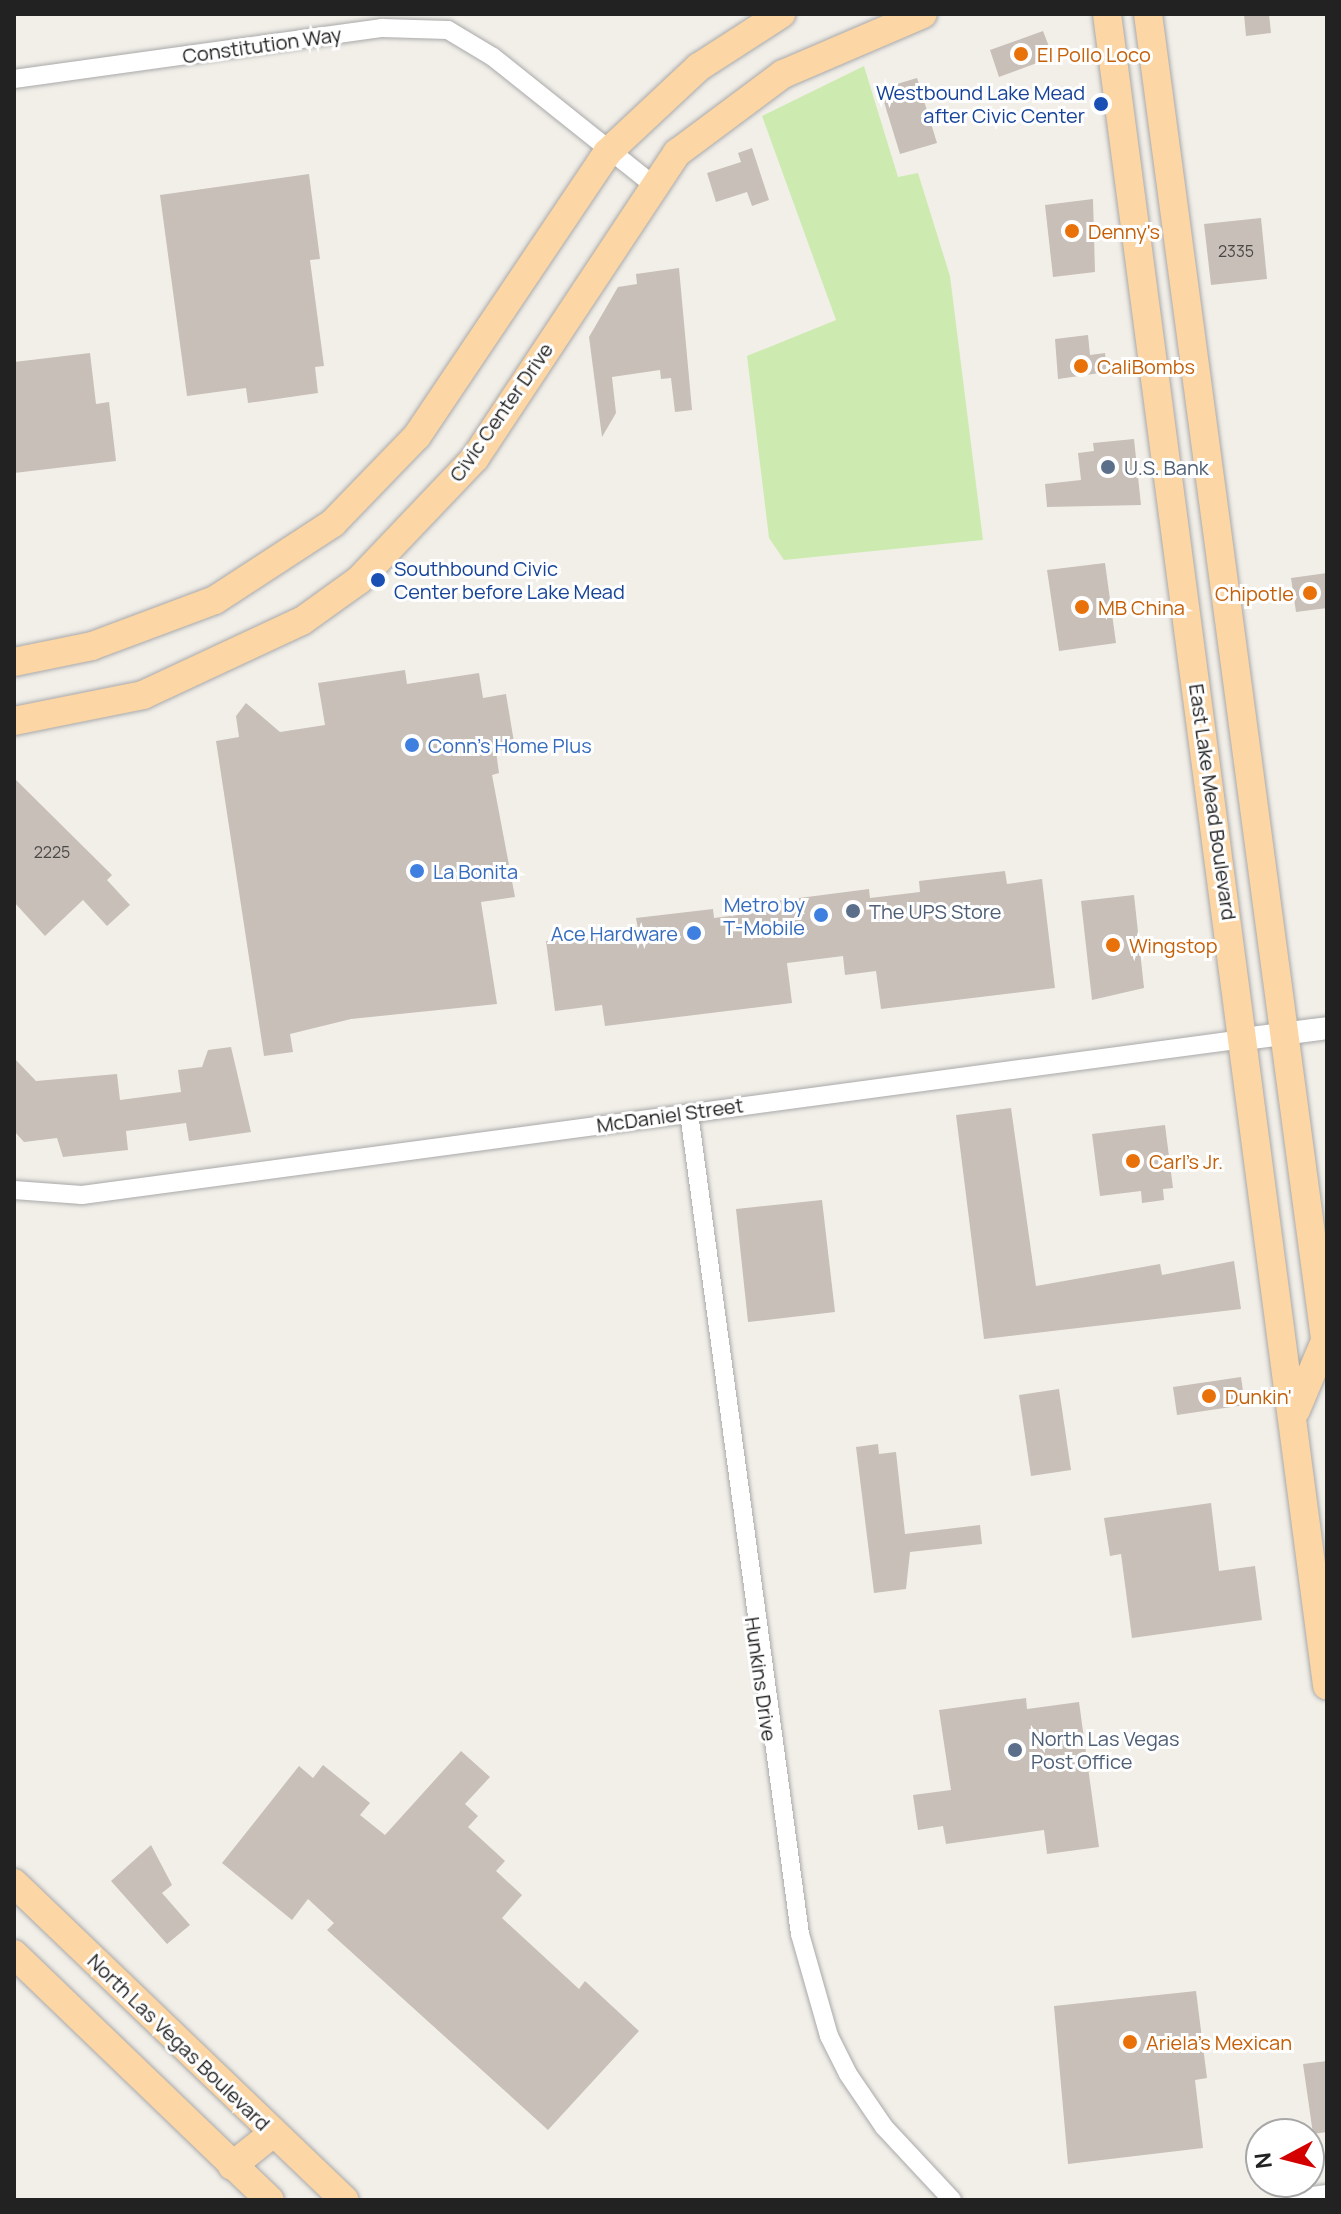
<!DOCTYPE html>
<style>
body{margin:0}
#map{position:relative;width:1341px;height:2214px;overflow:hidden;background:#f2efe9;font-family:Manrope,sans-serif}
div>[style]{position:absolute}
.grass>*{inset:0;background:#cdebb0}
.building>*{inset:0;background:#c7bfb8}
.roads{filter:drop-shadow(0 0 2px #a9a9a9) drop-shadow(0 0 2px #a9a9a9)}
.minor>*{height:18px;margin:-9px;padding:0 9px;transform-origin:9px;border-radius:9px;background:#fff}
.tertiary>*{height:22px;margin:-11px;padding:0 11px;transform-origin:11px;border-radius:11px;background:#fff}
.primary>*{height:28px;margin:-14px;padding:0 14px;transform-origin:14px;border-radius:14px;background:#fcd6a4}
.dots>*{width:22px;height:22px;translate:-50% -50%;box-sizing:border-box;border:4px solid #fff;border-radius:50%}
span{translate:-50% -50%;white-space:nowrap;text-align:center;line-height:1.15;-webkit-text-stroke:6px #fff;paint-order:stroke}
.number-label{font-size:16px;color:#4b4948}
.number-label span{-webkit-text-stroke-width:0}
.street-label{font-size:20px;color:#222}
.food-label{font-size:20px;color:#c56008}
.left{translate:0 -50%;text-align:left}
.right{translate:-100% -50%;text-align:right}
.transit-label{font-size:20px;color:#164399}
.service-label{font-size:20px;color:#4e5e75}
.shop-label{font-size:20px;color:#366cbe}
.frame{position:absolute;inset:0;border:16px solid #222;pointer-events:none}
.north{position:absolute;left:1245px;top:2118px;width:80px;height:80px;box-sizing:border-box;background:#fff;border:2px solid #a7a7a7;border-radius:50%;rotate:263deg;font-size:22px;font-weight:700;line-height:32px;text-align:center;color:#222}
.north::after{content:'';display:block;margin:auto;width:28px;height:36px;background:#d40000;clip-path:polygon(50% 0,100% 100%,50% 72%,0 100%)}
</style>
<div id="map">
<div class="grass">
<i style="clip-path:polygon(864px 66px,898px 177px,918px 173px,950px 276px,983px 540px,784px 560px,769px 538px,747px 356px,836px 320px,762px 116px)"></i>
</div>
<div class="building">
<i style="clip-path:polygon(1244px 14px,1269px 14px,1271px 33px,1246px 36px)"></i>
<i style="clip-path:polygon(1043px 31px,1053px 57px,999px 77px,990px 50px)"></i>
<i style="clip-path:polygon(917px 78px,937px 143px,900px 154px,880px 89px)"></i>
<i style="clip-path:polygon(752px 148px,769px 200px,752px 206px,747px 192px,716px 202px,707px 173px,741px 162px,738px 153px)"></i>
<i style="clip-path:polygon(309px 174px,320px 259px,310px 260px,324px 366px,315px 367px,318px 393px,248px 403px,246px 388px,187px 396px,160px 195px)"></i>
<i style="clip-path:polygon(1093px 199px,1095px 272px,1053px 277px,1045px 205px)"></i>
<i style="clip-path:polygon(1261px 218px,1267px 279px,1211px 285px,1204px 224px)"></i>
<i style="clip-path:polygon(679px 268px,692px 410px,675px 412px,671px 378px,661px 379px,660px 370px,612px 377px,616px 413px,602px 437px,589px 337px,618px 287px,637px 284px,636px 274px)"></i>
<i style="clip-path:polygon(1088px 335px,1090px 355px,1105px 353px,1107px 372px,1058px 379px,1055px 339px)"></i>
<i style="clip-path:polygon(90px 353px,96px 404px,109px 402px,116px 461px,14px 473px,14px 362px)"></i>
<i style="clip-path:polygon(1134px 439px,1141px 505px,1047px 507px,1045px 484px,1081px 480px,1078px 453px,1094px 451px,1093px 443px)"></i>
<i style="clip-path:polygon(1105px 563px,1116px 643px,1059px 651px,1047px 570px)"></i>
<i style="clip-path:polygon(1327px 573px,1327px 608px,1296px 612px,1291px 578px)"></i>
<i style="clip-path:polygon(405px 670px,407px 684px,479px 673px,483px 698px,506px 694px,515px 748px,496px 751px,499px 773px,492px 775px,515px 897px,481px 902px,497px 1004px,351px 1019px,290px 1034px,293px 1052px,264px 1056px,216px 741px,239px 737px,236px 716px,246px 703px,280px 732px,325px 725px,318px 683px)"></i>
<i style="clip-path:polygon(14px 778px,112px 875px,107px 880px,130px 905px,107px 926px,83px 900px,45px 936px,14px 902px)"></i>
<i style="clip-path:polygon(1005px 871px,1007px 884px,1042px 879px,1055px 988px,881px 1009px,876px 971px,845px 975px,843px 956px,787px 963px,792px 1003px,605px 1026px,602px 1005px,555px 1011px,546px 941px,638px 929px,636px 918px,713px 909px,714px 918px,777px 910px,776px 901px,869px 889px,870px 898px,920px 892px,919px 881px)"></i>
<i style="clip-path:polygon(1134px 895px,1144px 988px,1092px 1000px,1081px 901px)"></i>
<i style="clip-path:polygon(231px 1047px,251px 1132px,189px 1141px,186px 1123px,126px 1131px,128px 1150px,63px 1157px,57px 1138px,24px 1142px,14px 1131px,14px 1058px,36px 1081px,117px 1074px,120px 1100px,181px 1092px,178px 1070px,202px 1067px,208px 1050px)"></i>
<i style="clip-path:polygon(1011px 1108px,1036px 1286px,1160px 1264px,1162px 1275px,1234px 1261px,1241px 1309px,984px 1339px,956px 1115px)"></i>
<i style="clip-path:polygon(1165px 1125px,1173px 1188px,1163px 1189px,1164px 1200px,1142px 1203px,1141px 1191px,1100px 1196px,1092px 1134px)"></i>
<i style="clip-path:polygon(822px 1200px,835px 1312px,748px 1322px,736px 1209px)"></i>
<i style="clip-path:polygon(1241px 1377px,1245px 1405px,1177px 1415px,1173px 1387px)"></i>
<i style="clip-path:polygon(1059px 1389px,1071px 1470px,1031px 1476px,1019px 1395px)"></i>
<i style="clip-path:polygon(878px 1444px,879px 1454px,896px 1452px,905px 1534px,980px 1525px,982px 1544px,910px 1552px,906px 1589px,874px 1593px,856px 1447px)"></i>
<i style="clip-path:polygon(1211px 1503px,1219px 1571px,1255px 1566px,1262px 1620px,1132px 1638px,1121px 1554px,1110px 1556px,1104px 1518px)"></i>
<i style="clip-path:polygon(1026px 1698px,1027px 1709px,1079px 1702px,1099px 1847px,1047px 1854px,1044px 1830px,946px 1844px,943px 1826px,918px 1830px,913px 1795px,951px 1790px,939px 1710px)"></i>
<i style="clip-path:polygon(461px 1751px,490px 1777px,465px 1804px,478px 1816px,468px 1827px,505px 1861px,496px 1871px,522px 1895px,502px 1918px,579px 1989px,585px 1981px,639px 2031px,548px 2130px,327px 1930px,334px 1923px,308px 1899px,292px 1920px,222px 1863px,299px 1766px,313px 1778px,323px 1765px,370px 1803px,360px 1815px,385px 1835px)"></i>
<i style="clip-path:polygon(151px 1845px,172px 1885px,162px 1893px,190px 1925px,167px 1944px,111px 1881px)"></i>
<i style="clip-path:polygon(1196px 1991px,1207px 2078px,1195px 2080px,1203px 2148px,1068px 2164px,1054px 2006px)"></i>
<i style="clip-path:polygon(1327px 2061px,1327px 2132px,1313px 2134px,1303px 2064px)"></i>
</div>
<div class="roads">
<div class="minor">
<i style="left:14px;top:79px;width:372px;rotate:-7.9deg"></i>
<i style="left:382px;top:28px;width:66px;rotate:1.7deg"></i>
<i style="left:448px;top:30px;width:52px;rotate:31deg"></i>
<i style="left:493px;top:57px;width:203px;rotate:38.6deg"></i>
<i style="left:689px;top:1113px;width:828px;rotate:82.3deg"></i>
<i style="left:800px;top:1934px;width:106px;rotate:74.1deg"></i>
<i style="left:829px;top:2036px;width:42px;rotate:63.4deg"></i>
<i style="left:848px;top:2074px;width:64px;rotate:55.8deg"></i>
<i style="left:884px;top:2127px;width:100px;rotate:47deg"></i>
<i style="left:14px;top:1190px;width:68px;rotate:4.2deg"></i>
<i style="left:82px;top:1195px;width:1172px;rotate:-7.65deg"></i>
</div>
<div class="tertiary">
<i style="left:1244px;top:1039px;width:84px;rotate:-7.5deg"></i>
<i style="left:1298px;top:2200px;width:29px;rotate:-8deg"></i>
</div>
<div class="primary">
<i style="left:1107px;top:14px;width:1686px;rotate:82.5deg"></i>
<i style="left:1148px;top:14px;width:1351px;rotate:82.39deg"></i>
<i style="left:14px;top:662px;width:80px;rotate:-11.6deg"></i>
<i style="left:92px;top:646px;width:131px;rotate:-20.5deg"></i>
<i style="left:215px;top:600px;width:141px;rotate:-33.1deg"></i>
<i style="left:333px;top:523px;width:121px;rotate:-46deg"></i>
<i style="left:417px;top:436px;width:341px;rotate:-56.1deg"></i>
<i style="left:607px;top:153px;width:126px;rotate:-43.1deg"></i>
<i style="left:699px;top:67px;width:98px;rotate:-32.9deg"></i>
<i style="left:14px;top:721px;width:132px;rotate:-11.4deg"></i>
<i style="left:143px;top:695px;width:175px;rotate:-25deg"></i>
<i style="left:302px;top:621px;width:70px;rotate:-35.7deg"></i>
<i style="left:359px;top:580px;width:168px;rotate:-46.4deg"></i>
<i style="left:475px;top:458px;width:366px;rotate:-56.5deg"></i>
<i style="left:677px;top:153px;width:132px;rotate:-36.7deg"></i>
<i style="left:783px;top:74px;width:152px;rotate:-23.2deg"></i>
<i style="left:1296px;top:1410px;width:75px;rotate:-67.2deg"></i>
<i style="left:14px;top:1883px;width:458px;rotate:43.8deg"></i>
<i style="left:14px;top:1954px;width:355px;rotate:43.9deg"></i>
<i style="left:232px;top:2166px;width:53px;rotate:-38.8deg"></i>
</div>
</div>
<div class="dots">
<i style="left:1021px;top:54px;background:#e8710a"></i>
<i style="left:1101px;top:104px;background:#1a4fb4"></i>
<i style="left:1072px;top:231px;background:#e8710a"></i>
<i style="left:1081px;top:366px;background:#e8710a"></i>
<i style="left:1108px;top:467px;background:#5c6f8a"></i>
<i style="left:378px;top:580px;background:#1a4fb4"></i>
<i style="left:1310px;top:593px;background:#e8710a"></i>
<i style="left:1082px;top:607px;background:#e8710a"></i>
<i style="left:412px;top:745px;background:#3f7fe0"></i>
<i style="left:417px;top:871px;background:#3f7fe0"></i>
<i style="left:853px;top:911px;background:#5c6f8a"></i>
<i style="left:821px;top:915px;background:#3f7fe0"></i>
<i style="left:694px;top:933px;background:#3f7fe0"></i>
<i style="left:1113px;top:945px;background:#e8710a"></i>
<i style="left:1133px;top:1161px;background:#e8710a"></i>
<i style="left:1209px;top:1396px;background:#e8710a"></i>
<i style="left:1015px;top:1750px;background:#5c6f8a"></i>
<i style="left:1130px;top:2042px;background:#e8710a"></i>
</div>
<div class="number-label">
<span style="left:1236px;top:251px">2335</span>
<span style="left:52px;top:852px">2225</span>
</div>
<div class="street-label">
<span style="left:262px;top:45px;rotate:-8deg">Constitution Way</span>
<span style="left:501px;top:412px;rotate:-55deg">Civic Center Drive</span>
<span style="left:1213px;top:802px;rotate:82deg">East Lake Mead Boulevard</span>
<span style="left:670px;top:1115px;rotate:-8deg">McDaniel Street</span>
<span style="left:761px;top:1679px;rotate:82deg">Hunkins Drive</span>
<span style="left:179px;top:2042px;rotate:44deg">North Las Vegas Boulevard</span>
</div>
<div class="food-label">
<span class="left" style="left:1037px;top:54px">El Pollo Loco</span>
<span class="left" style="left:1088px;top:231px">Denny's</span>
<span class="left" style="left:1097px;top:366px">CaliBombs</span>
<span class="right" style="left:1294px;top:593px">Chipotle</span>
<span class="left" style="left:1098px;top:607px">MB China</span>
<span class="left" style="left:1129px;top:945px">Wingstop</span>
<span class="left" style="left:1149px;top:1161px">Carl's Jr.</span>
<span class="left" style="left:1225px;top:1396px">Dunkin'</span>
<span class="left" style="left:1146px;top:2042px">Ariela's Mexican</span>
</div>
<div class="transit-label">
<span class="right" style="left:1085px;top:104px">Westbound Lake Mead<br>after Civic Center</span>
<span class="left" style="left:394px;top:580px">Southbound Civic<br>Center before Lake Mead</span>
</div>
<div class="service-label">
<span class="left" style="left:1124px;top:467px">U.S. Bank</span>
<span class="left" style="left:869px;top:911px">The UPS Store</span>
<span class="left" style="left:1031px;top:1750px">North Las Vegas<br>Post Office</span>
</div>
<div class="shop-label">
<span class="left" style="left:428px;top:745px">Conn's Home Plus</span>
<span class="left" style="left:433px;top:871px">La Bonita</span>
<span class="right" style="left:805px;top:916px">Metro by<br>T-Mobile</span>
<span class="right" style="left:678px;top:933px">Ace Hardware</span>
</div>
<div class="frame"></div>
<div class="north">N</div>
</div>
